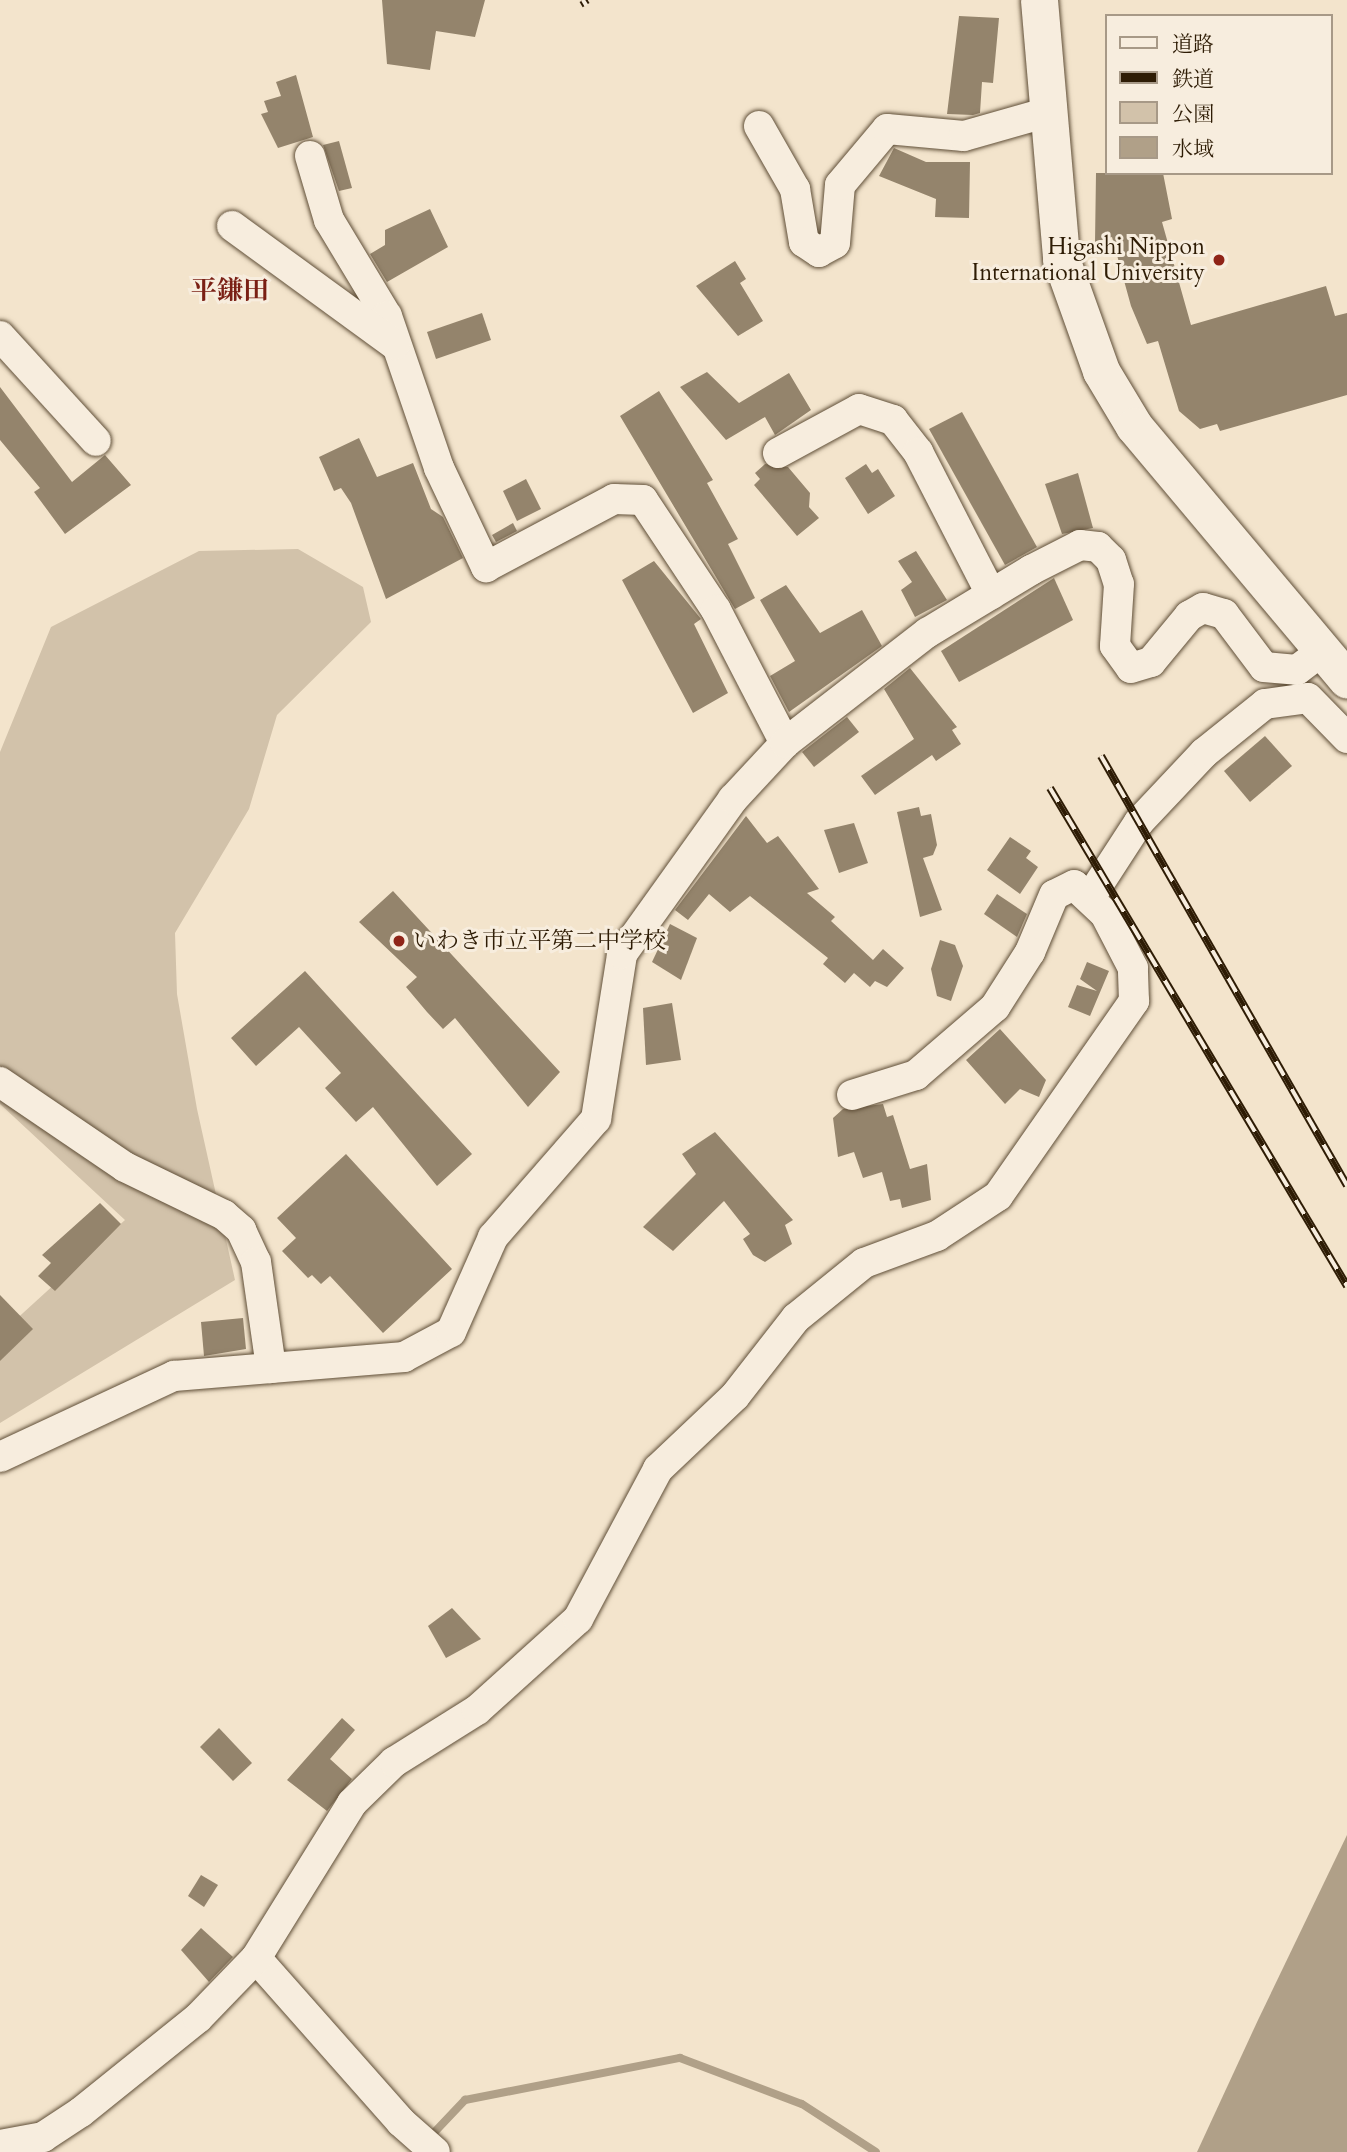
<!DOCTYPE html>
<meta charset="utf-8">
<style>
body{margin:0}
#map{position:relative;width:1347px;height:2152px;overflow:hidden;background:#f3e4cc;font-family:Cardo,"Noto Serif JP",serif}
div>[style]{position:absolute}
.green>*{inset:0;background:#d2c2aa}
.water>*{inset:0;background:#b0a088}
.stream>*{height:8px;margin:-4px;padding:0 4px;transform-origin:4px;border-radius:4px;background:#b0a088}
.building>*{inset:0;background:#94846c}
.roads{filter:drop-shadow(0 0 2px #5f4e37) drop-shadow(0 0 2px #5f4e37)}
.minor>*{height:30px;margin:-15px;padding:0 15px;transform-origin:15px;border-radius:15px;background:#f7edde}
.tertiary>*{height:37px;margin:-18.5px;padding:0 18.5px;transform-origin:18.5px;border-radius:18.5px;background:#f7edde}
.rail>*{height:8px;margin-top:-4px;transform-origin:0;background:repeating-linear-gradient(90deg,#f7edde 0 16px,#2e1c05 0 32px);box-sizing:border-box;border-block:2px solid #2e1c05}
.dots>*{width:19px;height:19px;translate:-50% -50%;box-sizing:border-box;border:4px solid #f7edde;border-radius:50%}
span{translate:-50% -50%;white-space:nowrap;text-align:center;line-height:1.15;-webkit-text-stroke:6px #f7edde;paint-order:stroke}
.poi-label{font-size:23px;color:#2e1c05}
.right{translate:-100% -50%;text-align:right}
.left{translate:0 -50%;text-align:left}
.quarter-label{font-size:26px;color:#7a1f14;font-weight:700}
.legend{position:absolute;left:1105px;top:14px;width:228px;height:161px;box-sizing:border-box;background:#f7edde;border:2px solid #a79987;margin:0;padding:9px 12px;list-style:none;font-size:21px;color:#2e1c05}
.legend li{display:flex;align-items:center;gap:14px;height:35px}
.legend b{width:35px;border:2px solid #a79987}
</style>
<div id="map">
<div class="green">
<i style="clip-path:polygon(298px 549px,363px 587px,371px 622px,277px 715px,249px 809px,175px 933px,177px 994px,197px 1109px,235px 1280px,0 1423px,0 1334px,125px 1220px,0 1104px,0 752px,51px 627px,199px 551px)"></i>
</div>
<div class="water">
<i style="clip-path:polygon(1347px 1835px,1347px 2152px,1197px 2152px,1258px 2020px)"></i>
</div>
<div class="stream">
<i style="left:428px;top:2139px;width:54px;rotate:-46.5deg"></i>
<i style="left:465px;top:2100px;width:219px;rotate:-11.1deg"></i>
<i style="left:680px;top:2058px;width:130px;rotate:20.7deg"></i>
<i style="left:802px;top:2104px;width:88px;rotate:33deg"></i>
</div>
<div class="building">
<i style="clip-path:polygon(382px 0,485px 0,475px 37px,436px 31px,430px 70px,387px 64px)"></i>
<i style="clip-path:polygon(959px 16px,999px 18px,993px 83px,982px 82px,980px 113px,973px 115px,947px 114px)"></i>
<i style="clip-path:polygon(296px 75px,313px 137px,278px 148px,261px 114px,268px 112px,264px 101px,281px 96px,276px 82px)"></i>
<i style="clip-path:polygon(339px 141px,352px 188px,339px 191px,323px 145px)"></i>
<i style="clip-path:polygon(894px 148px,926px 162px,970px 162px,969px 218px,935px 217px,936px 199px,879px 176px)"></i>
<i style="clip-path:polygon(1096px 173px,1163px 173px,1172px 219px,1162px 222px,1191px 325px,1326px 286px,1335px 316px,1347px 313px,1347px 395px,1220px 431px,1217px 424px,1200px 429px,1179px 411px,1158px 341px,1147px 344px,1131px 306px,1112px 237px,1095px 242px)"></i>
<i style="clip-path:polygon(430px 209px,448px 247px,387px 282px,370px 254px,385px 245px,385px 230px)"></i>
<i style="clip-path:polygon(735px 261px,746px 279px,740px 283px,763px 321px,738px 336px,696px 286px)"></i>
<i style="clip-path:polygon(482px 313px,491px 340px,436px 359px,427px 332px)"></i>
<i style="clip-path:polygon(707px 372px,739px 403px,789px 373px,811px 410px,775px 435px,765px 417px,726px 440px,680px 387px)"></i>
<i style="clip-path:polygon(0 387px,72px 482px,105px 455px,131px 485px,65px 534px,34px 492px,40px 488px,0 440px)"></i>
<i style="clip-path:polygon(659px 391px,713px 480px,707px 483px,738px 539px,728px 544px,755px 598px,735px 609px,620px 416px)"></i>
<i style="clip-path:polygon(962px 412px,1037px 547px,1005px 565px,929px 429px)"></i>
<i style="clip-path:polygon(359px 438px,377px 477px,413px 463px,431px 509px,443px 517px,463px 558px,386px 599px,351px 503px,341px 488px,334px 491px,319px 457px)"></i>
<i style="clip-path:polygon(765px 464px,788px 467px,810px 493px,809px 507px,819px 518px,797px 536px,754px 485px,760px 479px,755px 473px)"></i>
<i style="clip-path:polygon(866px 464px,872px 473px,878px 469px,895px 496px,868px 514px,845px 478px)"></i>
<i style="clip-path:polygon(1078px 473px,1093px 528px,1062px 534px,1045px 484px)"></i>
<i style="clip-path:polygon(526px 479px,541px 509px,517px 521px,503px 491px)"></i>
<i style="clip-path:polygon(513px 523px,517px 531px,496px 542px,492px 535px)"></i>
<i style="clip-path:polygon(916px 551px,947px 600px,915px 617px,901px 590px,912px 582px,898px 561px)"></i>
<i style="clip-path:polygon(654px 561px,701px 619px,694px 624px,728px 693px,693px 713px,622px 580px)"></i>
<i style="clip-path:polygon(1054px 578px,1073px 620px,959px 682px,941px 651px)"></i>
<i style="clip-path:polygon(786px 585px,820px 633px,862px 610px,882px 646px,789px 712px,770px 676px,795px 661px,760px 600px)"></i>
<i style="clip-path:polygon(910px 668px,957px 727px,952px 730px,961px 744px,936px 761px,932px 755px,875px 795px,861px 776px,914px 739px,884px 689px)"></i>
<i style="clip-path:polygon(847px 717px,859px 732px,814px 767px,802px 752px)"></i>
<i style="clip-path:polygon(1265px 736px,1292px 766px,1250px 802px,1224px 771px)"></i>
<i style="clip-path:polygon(919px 807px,921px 816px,931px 814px,937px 845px,933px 855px,923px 858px,942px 910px,920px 917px,897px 812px)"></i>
<i style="clip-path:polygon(746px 816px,767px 843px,778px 836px,819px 889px,807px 893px,835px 917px,831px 921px,873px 960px,883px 949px,904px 968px,887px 987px,875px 981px,870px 987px,854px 973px,845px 983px,823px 964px,828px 958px,750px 896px,730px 912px,709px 894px,688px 920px,675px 910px)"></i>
<i style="clip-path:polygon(854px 823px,868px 863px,839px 873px,824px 830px)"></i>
<i style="clip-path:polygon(1010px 837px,1031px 851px,1026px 858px,1038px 867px,1020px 894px,987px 870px)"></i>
<i style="clip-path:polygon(393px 891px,560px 1072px,528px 1107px,455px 1018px,443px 1029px,427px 1012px,406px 987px,417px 977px,359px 922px)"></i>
<i style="clip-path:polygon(997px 894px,1027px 914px,1017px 937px,984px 914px)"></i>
<i style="clip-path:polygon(670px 924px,697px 938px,681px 980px,652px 962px)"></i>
<i style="clip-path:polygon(940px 940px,955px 945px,963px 966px,951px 1001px,937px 996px,931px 969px)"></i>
<i style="clip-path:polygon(1087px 962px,1109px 971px,1090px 1016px,1068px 1007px,1077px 985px,1097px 991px,1080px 979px)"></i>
<i style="clip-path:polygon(305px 971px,472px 1154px,437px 1186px,373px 1107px,356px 1122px,325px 1088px,341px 1073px,299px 1027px,256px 1066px,231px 1038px)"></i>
<i style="clip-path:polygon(672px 1003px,681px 1060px,646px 1065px,643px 1008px)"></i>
<i style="clip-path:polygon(1000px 1029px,1046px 1080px,1039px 1097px,1020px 1089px,1005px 1104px,966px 1060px)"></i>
<i style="clip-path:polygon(883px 1104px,887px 1117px,893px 1115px,910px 1169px,927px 1164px,931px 1200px,902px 1208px,900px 1199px,890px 1201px,882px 1172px,863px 1178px,854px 1152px,838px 1157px,833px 1118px,843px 1109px)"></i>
<i style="clip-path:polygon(715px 1132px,793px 1220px,785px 1225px,792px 1244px,765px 1262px,753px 1255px,743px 1239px,750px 1234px,724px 1201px,673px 1251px,643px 1227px,696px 1174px,682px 1154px)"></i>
<i style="clip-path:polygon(346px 1154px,452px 1269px,383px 1333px,330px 1276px,321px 1284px,312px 1275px,308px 1278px,282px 1251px,296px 1238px,277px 1218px)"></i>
<i style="clip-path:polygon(100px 1203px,121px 1224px,55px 1291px,38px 1276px,51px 1263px,42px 1255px)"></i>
<i style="clip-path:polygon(0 1295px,33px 1329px,0 1361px)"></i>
<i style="clip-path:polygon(243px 1318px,246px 1349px,204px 1356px,201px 1322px)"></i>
<i style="clip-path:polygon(452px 1608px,481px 1639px,446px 1658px,428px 1626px)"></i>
<i style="clip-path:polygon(342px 1718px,355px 1730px,330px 1759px,352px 1779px,327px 1811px,287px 1780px)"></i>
<i style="clip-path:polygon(219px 1728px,252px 1763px,233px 1781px,200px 1747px)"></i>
<i style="clip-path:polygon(201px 1875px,218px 1885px,204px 1907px,188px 1896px)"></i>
<i style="clip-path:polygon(201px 1928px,233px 1957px,209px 1982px,181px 1950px)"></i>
</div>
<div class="roads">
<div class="minor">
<i style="left:759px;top:126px;width:73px;rotate:60.3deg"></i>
<i style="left:795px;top:189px;width:54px;rotate:80.4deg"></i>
<i style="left:804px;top:242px;width:18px;rotate:34deg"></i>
<i style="left:819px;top:252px;width:18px;rotate:-29deg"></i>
<i style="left:835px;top:243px;width:58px;rotate:-85.1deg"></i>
<i style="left:840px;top:185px;width:73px;rotate:-50deg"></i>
<i style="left:887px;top:129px;width:77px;rotate:5.2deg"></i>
<i style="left:964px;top:136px;width:87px;rotate:-15.9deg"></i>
<i style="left:310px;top:156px;width:67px;rotate:73.5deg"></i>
<i style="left:329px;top:220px;width:112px;rotate:58.9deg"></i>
<i style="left:387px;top:316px;width:161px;rotate:71.1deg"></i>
<i style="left:439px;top:468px;width:110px;rotate:64.6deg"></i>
<i style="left:486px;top:567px;width:145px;rotate:-28deg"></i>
<i style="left:614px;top:499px;width:29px;rotate:2deg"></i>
<i style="left:643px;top:500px;width:132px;rotate:56.4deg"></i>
<i style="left:716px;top:610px;width:150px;rotate:62.6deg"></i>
<i style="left:232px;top:226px;width:202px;rotate:36.1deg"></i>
<i style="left:0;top:336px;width:142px;rotate:47.6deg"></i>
<i style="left:778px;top:453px;width:92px;rotate:-28.5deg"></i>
<i style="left:859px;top:409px;width:36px;rotate:18deg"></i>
<i style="left:893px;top:420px;width:41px;rotate:52deg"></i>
<i style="left:918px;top:452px;width:160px;rotate:62.8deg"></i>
<i style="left:1091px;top:896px;width:88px;rotate:-57deg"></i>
<i style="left:1139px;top:822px;width:95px;rotate:-46.7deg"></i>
<i style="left:1204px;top:753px;width:78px;rotate:-38.8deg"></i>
<i style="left:1265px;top:704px;width:43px;rotate:-7.9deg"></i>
<i style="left:1308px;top:698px;width:56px;rotate:45.7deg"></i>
<i style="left:0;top:1082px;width:151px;rotate:34.2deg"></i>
<i style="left:125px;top:1167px;width:110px;rotate:25.9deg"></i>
<i style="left:224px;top:1215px;width:23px;rotate:41deg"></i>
<i style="left:241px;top:1230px;width:35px;rotate:65deg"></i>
<i style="left:256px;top:1262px;width:107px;rotate:81.9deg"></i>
<i style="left:0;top:1457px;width:192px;rotate:-25deg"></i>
<i style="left:174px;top:1376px;width:231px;rotate:-4.7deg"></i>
<i style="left:404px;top:1357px;width:53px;rotate:-28deg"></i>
<i style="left:451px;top:1332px;width:104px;rotate:-66.1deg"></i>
<i style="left:493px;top:1237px;width:157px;rotate:-48.9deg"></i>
<i style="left:596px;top:1119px;width:167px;rotate:-81deg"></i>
<i style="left:622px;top:954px;width:191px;rotate:-54.4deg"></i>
<i style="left:733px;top:799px;width:76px;rotate:-47.1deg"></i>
<i style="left:785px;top:743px;width:180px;rotate:-37.8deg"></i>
<i style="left:927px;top:633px;width:122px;rotate:-31.2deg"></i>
<i style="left:1031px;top:570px;width:55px;rotate:-27deg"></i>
<i style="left:1080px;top:545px;width:18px;rotate:6deg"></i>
<i style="left:1098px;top:547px;width:18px;rotate:45deg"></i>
<i style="left:1111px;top:560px;width:25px;rotate:72deg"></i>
<i style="left:1119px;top:584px;width:62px;rotate:93.7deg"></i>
<i style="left:1115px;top:646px;width:27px;rotate:54deg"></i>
<i style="left:1131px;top:668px;width:21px;rotate:-17deg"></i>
<i style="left:1151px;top:662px;width:60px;rotate:-50.4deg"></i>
<i style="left:1189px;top:616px;width:16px;rotate:-30deg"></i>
<i style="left:1203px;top:608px;width:22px;rotate:16deg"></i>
<i style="left:1224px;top:614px;width:66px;rotate:53deg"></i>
<i style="left:1264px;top:667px;width:33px;rotate:5deg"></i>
<i style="left:1297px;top:670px;width:31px;rotate:-37deg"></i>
<i style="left:256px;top:1958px;width:219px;rotate:48.5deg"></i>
<i style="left:401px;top:2122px;width:45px;rotate:41.4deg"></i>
<i style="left:0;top:2145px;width:44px;rotate:-10.5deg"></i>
<i style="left:43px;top:2137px;width:45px;rotate:-33.3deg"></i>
<i style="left:81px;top:2112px;width:150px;rotate:-38.8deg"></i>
<i style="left:198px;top:2018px;width:83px;rotate:-46deg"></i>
<i style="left:256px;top:1958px;width:182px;rotate:-58.2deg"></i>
<i style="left:352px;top:1803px;width:59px;rotate:-44.3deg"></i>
<i style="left:394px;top:1762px;width:98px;rotate:-32.1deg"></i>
<i style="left:477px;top:1710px;width:136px;rotate:-42deg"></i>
<i style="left:578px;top:1619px;width:170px;rotate:-61.9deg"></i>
<i style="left:658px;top:1469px;width:106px;rotate:-43.5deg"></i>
<i style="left:735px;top:1396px;width:99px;rotate:-52deg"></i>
<i style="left:796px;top:1318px;width:87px;rotate:-39deg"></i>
<i style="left:864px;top:1263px;width:78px;rotate:-20.3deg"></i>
<i style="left:937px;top:1236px;width:73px;rotate:-33.3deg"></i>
<i style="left:998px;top:1196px;width:238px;rotate:-55.1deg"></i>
<i style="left:1134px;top:1001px;width:33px;rotate:-92deg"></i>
<i style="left:1133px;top:968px;width:61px;rotate:-117.4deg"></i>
<i style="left:1105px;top:914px;width:42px;rotate:-136.9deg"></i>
<i style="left:1074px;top:885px;width:22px;rotate:153deg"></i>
<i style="left:1054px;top:895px;width:62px;rotate:112.8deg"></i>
<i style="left:1030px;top:952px;width:65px;rotate:122.5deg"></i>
<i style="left:995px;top:1007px;width:104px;rotate:139.3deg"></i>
<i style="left:916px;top:1075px;width:67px;rotate:162.6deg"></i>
</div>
<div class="tertiary">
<i style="left:1039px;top:0;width:260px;rotate:85.1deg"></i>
<i style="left:1061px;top:259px;width:119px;rotate:70.3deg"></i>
<i style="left:1101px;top:371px;width:64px;rotate:59deg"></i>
<i style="left:1134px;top:426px;width:331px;rotate:50deg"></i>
</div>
</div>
<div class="rail">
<i style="left:583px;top:0;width:6px;rotate:59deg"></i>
<i style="left:1101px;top:756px;width:495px;rotate:60.2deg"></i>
<i style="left:1050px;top:788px;width:580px;rotate:59.19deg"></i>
</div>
<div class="dots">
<i style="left:1219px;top:260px;background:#8f2418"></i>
<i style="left:399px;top:941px;background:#8f2418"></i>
</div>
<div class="poi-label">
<span class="right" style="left:1205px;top:260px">Higashi Nippon<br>International University</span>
<span class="left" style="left:413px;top:941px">いわき市立平第二中学校</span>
</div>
<div class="quarter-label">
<span style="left:230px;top:291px">平鎌田</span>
</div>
<ul class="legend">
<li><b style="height:9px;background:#f7edde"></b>道路</li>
<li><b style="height:9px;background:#2e1c05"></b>鉄道</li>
<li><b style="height:19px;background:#d2c2aa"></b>公園</li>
<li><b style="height:19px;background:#b0a088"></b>水域</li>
</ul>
</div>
